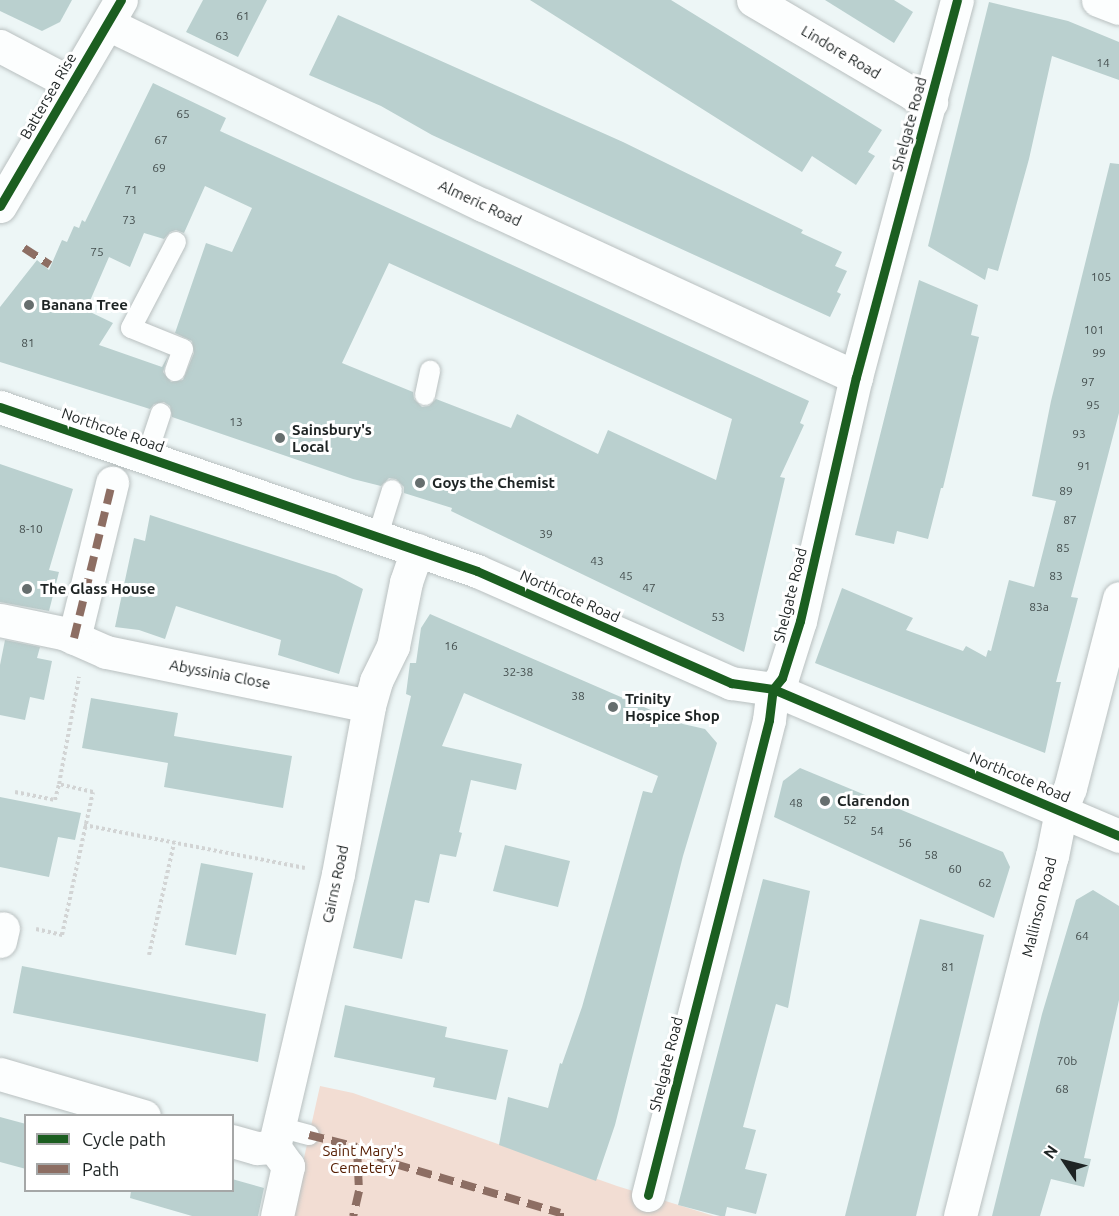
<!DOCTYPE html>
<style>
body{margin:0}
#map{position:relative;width:1119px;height:1216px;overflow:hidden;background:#edf6f6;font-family:Ubuntu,sans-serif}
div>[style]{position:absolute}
.green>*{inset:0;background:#f2ddd3}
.building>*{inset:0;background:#bad0cf}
.path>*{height:4px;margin-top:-2px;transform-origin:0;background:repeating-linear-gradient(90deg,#d2d4d4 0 3px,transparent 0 6px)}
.roads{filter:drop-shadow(0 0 2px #b9c0c0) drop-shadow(0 0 2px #b9c0c0)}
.lane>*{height:20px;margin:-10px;padding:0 10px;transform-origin:10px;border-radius:10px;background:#fcfefe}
.street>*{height:33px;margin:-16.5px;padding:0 16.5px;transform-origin:16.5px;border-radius:16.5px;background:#fcfefe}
.secondary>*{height:33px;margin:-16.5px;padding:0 16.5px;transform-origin:16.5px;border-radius:16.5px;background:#fcfefe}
.highway>*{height:33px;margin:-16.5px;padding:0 16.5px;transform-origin:16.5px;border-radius:16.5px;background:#fcfefe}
.quiet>*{height:8px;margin-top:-4px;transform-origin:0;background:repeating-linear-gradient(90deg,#8d6e63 0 15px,transparent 0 23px)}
.cycleway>*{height:9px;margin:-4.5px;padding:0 4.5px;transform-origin:4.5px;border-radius:4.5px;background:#1b5e20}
.dots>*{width:16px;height:16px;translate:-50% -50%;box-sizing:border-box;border:3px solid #fff;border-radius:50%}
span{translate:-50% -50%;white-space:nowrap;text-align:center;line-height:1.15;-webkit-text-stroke:6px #fff;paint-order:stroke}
.number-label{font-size:12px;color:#454f4f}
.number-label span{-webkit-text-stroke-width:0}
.street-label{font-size:15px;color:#1e2424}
.poi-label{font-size:15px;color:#1e2424;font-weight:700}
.left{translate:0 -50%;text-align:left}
.park-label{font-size:15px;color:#551c01}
.legend{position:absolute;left:24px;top:1114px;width:210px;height:78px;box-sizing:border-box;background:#fff;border:2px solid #a5a7a7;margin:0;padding:8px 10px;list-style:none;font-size:18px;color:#1e2424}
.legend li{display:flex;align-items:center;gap:12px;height:30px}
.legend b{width:30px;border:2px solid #a5a7a7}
.north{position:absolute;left:1035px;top:1132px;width:60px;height:60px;-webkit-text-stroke:4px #fff;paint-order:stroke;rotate:305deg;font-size:16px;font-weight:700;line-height:24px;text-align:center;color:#1e2424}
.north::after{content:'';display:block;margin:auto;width:21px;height:27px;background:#1e2424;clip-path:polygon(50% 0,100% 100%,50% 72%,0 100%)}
</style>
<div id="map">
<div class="green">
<i style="clip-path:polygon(320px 1086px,353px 1093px,617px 1186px,714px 1216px,291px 1216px)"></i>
</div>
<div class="building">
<i style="clip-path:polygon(0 0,72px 0,60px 22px,42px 31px,0 11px)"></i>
<i style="clip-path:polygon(203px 0,267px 0,238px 57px,186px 32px)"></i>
<i style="clip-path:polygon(530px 0,671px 0,882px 130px,868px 152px,875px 156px,856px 185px,812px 156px,802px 172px)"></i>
<i style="clip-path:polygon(825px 0,894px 0,913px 12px,894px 43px)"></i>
<i style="clip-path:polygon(989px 2px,1068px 21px,1119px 42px,1119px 80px,1052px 56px,1029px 159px,998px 271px,988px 268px,985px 280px,928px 246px)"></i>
<i style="clip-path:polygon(338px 15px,623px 142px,803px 230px,801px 233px,842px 252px,835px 266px,847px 271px,837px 292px,841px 294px,830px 317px,432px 135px,381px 106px,309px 75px)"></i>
<i style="clip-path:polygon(evenodd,153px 83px,226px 118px,220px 131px,809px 401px,800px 423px,804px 425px,780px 477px,785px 478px,744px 652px,451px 511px,452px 508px,404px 493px,404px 487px,396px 479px,389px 478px,381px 486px,353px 479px,172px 417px,170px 406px,164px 402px,154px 404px,150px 409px,0 362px,0 307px,37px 260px,49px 270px,62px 240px,67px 242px,74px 226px,79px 228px,82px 220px,85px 222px,153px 83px,205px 186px,252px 208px,232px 252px,206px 243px,175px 333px,192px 341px,194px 353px,183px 380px,171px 382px,163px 372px,168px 356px,162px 367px,99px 345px,113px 323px,86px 310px,109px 257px,130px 267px,144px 233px,164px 239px,170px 232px,176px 230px,184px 233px,205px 186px,153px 83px,389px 263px,732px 419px,716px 480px,608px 430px,598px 454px,517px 414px,511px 428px,436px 399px,429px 406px,422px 407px,414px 399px,413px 392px,342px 363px,389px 263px)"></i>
<i style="clip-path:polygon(1110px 163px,1119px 164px,1119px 413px,1071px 597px,1078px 598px,1056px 682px,1061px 682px,1045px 753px,815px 663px,842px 588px,913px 618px,906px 630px,963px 651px,966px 646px,986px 657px,988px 650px,991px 651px,1009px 580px,1034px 587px,1056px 501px,1032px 496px,1051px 401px)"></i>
<i style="clip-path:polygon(919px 280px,978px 305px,971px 335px,979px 337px,943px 488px,941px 488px,928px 539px,897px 531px,894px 544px,855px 535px)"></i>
<i style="clip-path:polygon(0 464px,73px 489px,49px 570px,59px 572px,49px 611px,0 602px)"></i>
<i style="clip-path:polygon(150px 515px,336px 575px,363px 589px,339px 674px,278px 655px,281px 640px,176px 606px,165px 639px,139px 630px,115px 627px,134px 538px,145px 541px)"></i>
<i style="clip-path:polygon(430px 614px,683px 724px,705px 729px,717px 743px,683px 856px,615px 1125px,596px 1181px,499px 1145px,508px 1097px,548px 1108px,560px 1063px,562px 1064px,582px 1007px,643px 791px,652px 793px,658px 776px,464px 693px,442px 746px,522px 764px,516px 790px,471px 780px,459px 832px,462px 833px,456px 857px,440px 854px,429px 903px,415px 900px,402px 959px,353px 948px,411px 696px,406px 694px,410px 663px,416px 663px,421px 628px)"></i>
<i style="clip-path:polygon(5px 640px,40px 647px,37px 658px,52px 661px,44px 700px,30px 697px,25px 720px,0 715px,0 665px)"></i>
<i style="clip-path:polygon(91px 698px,178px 713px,174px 736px,292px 756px,283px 808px,164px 787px,168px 763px,82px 748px)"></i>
<i style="clip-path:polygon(800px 768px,1003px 852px,1010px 867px,994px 918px,774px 817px,783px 781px)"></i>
<i style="clip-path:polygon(0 797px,81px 813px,75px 840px,58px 837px,49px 877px,0 867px)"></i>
<i style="clip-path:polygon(505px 845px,570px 861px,558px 907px,493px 891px)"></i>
<i style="clip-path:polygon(201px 863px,253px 873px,236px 955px,185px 945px)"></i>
<i style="clip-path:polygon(763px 879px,810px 891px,788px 1008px,776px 1004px,743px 1127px,756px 1130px,745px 1169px,767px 1174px,756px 1214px,727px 1207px,725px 1216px,720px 1216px,678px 1205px)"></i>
<i style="clip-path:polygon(1093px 890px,1119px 906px,1119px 1000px,1084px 1158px,1091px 1159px,1084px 1187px,1051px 1179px,1040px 1216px,992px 1216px,1042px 1014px,1076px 900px)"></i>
<i style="clip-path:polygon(920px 919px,984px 935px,916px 1216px,845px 1216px)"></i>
<i style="clip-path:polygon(22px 966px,266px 1014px,258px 1062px,13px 1013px)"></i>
<i style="clip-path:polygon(345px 1005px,447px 1027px,445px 1037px,508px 1050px,496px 1100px,433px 1087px,435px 1078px,334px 1057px)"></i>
<i style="clip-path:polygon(0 1117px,26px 1124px,26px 1169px,0 1162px)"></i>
<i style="clip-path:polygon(232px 1179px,264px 1188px,258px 1216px,192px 1216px,130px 1198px,131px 1191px,232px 1191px)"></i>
</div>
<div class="path">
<i style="left:15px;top:792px;width:41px;rotate:11.3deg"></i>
<i style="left:55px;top:800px;width:16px;rotate:-76deg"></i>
<i style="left:84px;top:825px;width:225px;rotate:11deg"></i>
<i style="left:36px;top:929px;width:27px;rotate:13deg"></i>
<i style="left:62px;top:935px;width:146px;rotate:-77.8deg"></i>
<i style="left:93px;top:792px;width:35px;rotate:-167deg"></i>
<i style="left:59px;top:784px;width:109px;rotate:-79.4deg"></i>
<i style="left:149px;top:955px;width:115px;rotate:-77.4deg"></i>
</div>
<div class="roads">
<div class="lane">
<i style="left:175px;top:371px;width:23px;rotate:-70deg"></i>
<i style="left:183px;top:349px;width:56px;rotate:-158deg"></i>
<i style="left:131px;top:328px;width:97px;rotate:-62.4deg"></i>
<i style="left:425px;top:395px;width:25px;rotate:-78deg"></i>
<i style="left:146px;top:458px;width:47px;rotate:-71.6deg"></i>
<i style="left:378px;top:535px;width:47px;rotate:-72.7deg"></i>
<i style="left:279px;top:1127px;width:31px;rotate:15deg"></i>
</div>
<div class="street">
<i style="left:753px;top:0;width:186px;rotate:30.4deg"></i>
<i style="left:913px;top:94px;width:20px;rotate:24deg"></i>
<i style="left:1098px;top:0;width:22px;rotate:21deg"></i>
<i style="left:108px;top:24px;width:416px;rotate:25.8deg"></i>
<i style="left:483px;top:205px;width:411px;rotate:24.8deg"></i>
<i style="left:0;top:46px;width:81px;rotate:27.8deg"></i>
<i style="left:0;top:620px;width:64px;rotate:11.7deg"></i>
<i style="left:63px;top:633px;width:47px;rotate:23.8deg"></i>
<i style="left:106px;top:652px;width:268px;rotate:11.6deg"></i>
<i style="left:74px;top:638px;width:160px;rotate:-76.2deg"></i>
<i style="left:0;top:941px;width:13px;rotate:-77deg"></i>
<i style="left:0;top:1074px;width:150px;rotate:16.3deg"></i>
<i style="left:232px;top:1141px;width:26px;rotate:16deg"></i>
<i style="left:257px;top:1148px;width:17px;rotate:-3deg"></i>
<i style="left:274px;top:1147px;width:280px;rotate:-76.8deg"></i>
<i style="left:338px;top:874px;width:171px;rotate:-79.5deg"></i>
<i style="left:369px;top:706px;width:26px;rotate:-74deg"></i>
<i style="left:376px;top:681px;width:39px;rotate:-64deg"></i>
<i style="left:393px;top:646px;width:65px;rotate:-78.5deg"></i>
<i style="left:406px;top:582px;width:34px;rotate:-71deg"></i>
<i style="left:274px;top:1147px;width:24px;rotate:54deg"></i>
<i style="left:288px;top:1166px;width:51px;rotate:102.4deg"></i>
<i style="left:648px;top:1195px;width:490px;rotate:-75.7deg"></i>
<i style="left:769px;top:720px;width:31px;rotate:-83deg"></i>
<i style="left:773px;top:689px;width:14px;rotate:-51deg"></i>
<i style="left:782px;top:678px;width:60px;rotate:-72.5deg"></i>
<i style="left:800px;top:621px;width:250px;rotate:-77.1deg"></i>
<i style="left:856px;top:377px;width:390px;rotate:-75deg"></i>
<i style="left:960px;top:1216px;width:372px;rotate:-75.7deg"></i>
<i style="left:1052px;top:856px;width:46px;rotate:-78.7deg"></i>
<i style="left:1061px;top:811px;width:25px;rotate:-69deg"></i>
<i style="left:1070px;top:788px;width:196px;rotate:-75.5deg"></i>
</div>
<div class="secondary">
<i style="left:0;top:407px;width:504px;rotate:18.97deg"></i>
<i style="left:477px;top:571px;width:278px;rotate:23.8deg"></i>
<i style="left:731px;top:683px;width:42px;rotate:8.1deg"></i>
<i style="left:773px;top:689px;width:376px;rotate:23deg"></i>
</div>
<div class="highway">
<i style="left:0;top:206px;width:239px;rotate:-59.6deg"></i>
</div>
</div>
<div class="quiet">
<i style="left:24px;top:248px;width:31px;rotate:33deg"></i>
<i style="left:74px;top:638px;width:160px;rotate:-76.2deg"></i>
<i style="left:309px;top:1135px;width:49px;rotate:14deg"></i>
<i style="left:357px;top:1147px;width:44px;rotate:87.4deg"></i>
<i style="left:359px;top:1191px;width:26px;rotate:103deg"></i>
<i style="left:357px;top:1147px;width:42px;rotate:24.1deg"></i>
<i style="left:395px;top:1164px;width:172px;rotate:16.5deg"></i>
<i style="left:560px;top:1213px;width:3px;rotate:90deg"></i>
</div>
<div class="cycleway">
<i style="left:0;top:206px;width:239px;rotate:-59.6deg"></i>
<i style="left:0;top:407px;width:504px;rotate:18.97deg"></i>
<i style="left:477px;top:571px;width:278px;rotate:23.8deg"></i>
<i style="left:731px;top:683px;width:42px;rotate:8.1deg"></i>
<i style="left:773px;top:689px;width:376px;rotate:23deg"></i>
<i style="left:648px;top:1195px;width:490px;rotate:-75.7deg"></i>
<i style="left:769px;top:720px;width:31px;rotate:-83deg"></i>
<i style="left:773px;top:689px;width:14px;rotate:-51deg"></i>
<i style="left:782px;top:678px;width:60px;rotate:-72.5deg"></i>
<i style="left:800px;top:621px;width:250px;rotate:-77.1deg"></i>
<i style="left:856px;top:377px;width:390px;rotate:-75deg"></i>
</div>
<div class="dots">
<i style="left:29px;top:305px;background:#666e6e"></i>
<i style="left:280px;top:438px;background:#666e6e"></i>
<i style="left:420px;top:483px;background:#666e6e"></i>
<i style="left:27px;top:589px;background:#666e6e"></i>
<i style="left:613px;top:707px;background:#666e6e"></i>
<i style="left:825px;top:801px;background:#666e6e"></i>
</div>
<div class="number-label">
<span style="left:243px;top:16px">61</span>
<span style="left:222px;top:36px">63</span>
<span style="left:1103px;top:63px">14</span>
<span style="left:183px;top:114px">65</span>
<span style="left:161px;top:140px">67</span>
<span style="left:159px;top:168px">69</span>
<span style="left:131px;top:190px">71</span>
<span style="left:129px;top:220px">73</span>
<span style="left:97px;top:252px">75</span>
<span style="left:1101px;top:277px">105</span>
<span style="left:1094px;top:330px">101</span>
<span style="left:28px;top:343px">81</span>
<span style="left:1099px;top:353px">99</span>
<span style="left:1088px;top:382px">97</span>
<span style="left:1093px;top:405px">95</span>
<span style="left:236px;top:422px">13</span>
<span style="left:1079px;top:434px">93</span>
<span style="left:1084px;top:466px">91</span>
<span style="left:1066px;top:491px">89</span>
<span style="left:1070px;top:520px">87</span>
<span style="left:31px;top:529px">8-10</span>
<span style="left:546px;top:534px">39</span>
<span style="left:1063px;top:548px">85</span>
<span style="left:597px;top:561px">43</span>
<span style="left:626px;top:576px">45</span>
<span style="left:1056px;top:576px">83</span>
<span style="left:649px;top:588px">47</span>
<span style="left:1039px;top:607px">83a</span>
<span style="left:718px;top:617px">53</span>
<span style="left:451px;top:646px">16</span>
<span style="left:518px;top:672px">32-38</span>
<span style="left:578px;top:696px">38</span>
<span style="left:796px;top:803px">48</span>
<span style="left:850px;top:820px">52</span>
<span style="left:877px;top:831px">54</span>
<span style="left:905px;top:843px">56</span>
<span style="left:931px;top:855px">58</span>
<span style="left:955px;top:869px">60</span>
<span style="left:985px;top:883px">62</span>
<span style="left:1082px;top:936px">64</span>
<span style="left:948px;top:967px">81</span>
<span style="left:1067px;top:1061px">70b</span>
<span style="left:1062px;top:1089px">68</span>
</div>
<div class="street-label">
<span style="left:841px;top:52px;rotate:31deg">Lindore Road</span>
<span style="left:48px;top:96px;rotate:-60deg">Battersea Rise</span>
<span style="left:909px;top:124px;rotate:-75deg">Shelgate Road</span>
<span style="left:480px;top:203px;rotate:25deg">Almeric Road</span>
<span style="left:113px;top:430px;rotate:19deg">Northcote Road</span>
<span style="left:790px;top:595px;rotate:-76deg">Shelgate Road</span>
<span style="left:570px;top:596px;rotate:24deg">Northcote Road</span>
<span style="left:220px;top:674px;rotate:11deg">Abyssinia Close</span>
<span style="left:1020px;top:777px;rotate:23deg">Northcote Road</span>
<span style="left:335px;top:884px;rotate:-78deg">Cairns Road</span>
<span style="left:1039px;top:907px;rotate:-76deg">Mallinson Road</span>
<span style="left:666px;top:1064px;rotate:-76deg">Shelgate Road</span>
</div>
<div class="poi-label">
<span class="left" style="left:41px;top:305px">Banana Tree</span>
<span class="left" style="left:292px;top:438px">Sainsbury's<br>Local</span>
<span class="left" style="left:432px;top:483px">Goys the Chemist</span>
<span class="left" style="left:40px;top:589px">The Glass House</span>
<span class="left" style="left:625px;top:707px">Trinity<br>Hospice Shop</span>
<span class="left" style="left:837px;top:801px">Clarendon</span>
</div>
<div class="park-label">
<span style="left:363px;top:1159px">Saint Mary's<br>Cemetery</span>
</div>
<ul class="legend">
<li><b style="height:8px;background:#1b5e20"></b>Cycle path</li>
<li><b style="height:8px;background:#8d6e63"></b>Path</li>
</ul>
<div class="north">N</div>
</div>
